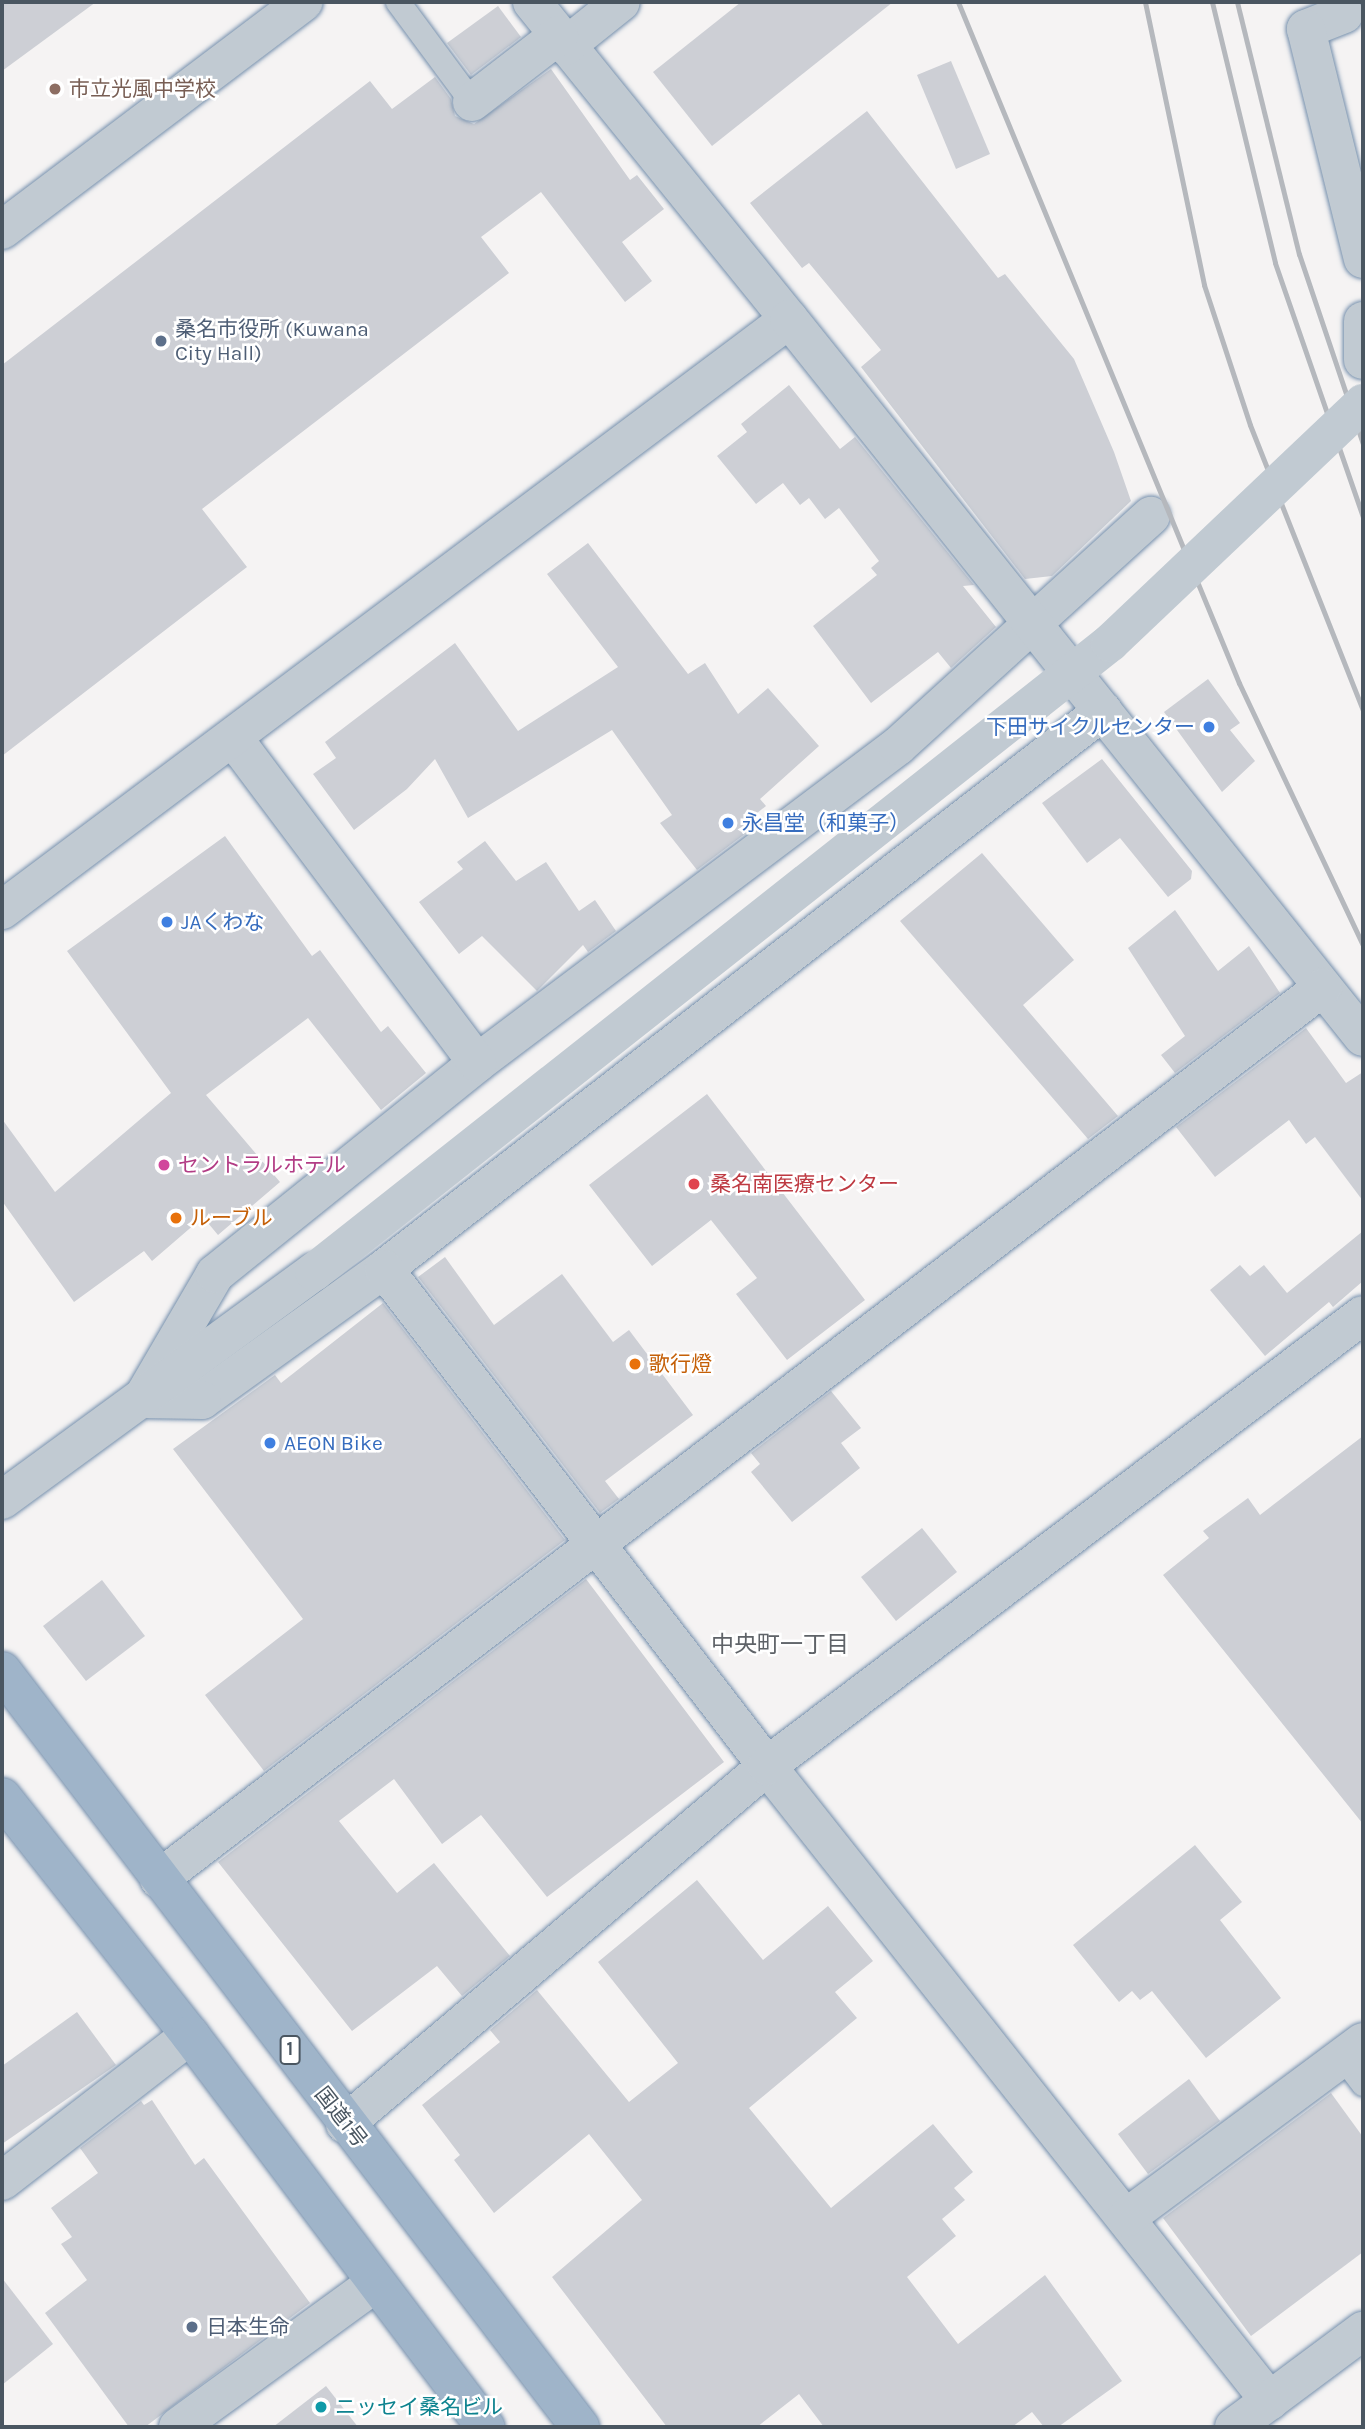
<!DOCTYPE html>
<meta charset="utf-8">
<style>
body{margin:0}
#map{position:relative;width:1365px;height:2429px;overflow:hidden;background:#f5f3f3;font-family:Karla,"Noto Sans JP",sans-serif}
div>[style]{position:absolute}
.building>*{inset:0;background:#cdcfd5}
.roads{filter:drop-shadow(0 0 2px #7690ad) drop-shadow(0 0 2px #7690ad)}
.service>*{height:24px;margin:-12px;padding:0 12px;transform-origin:12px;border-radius:12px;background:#c1cad2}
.minor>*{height:38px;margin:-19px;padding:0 19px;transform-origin:19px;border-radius:19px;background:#c1cad2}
.tertiary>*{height:38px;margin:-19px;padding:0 19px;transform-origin:19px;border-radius:19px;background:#c1cad2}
.trunk>*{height:38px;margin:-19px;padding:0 19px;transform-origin:19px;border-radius:19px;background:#9fb4c9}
.rail>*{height:5px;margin:-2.5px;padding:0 2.5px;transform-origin:2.5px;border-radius:2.5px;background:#b5b8bd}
.tertiary-bridge>*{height:38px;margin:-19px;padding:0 19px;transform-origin:19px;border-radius:19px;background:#c1cad2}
.dots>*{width:19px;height:19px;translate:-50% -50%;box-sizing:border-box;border:4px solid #fff;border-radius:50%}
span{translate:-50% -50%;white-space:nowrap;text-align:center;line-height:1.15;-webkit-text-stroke:5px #fff;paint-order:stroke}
.shield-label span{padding:2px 5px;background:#fff;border:2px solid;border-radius:5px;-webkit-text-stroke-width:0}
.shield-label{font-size:19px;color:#4a5661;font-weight:700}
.education-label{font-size:21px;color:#785e54}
.left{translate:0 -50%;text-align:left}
.service-label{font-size:21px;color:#4e5e75}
.shop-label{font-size:21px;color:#366cbe}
.right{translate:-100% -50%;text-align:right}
.hotel-label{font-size:21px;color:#b23c85}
.health-label{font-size:21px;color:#be3a42}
.food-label{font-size:21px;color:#c56008}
.street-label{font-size:21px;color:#4a5661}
.culture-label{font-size:21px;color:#0d838f}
.neighbourhood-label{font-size:23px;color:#5f6368}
.frame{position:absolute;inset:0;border:4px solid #4a5661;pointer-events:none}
</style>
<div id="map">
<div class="building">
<i style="clip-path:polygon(2px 2px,96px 2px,2px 71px)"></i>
<i style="clip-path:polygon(741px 2px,893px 2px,712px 146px,653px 72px)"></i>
<i style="clip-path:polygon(498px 6px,521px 37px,471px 75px,447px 43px)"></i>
<i style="clip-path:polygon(951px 61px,990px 154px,956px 169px,917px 75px)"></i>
<i style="clip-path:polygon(551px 69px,630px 180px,637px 175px,664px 209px,622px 242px,652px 281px,625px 302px,541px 192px,481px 237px,509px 273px,202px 509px,247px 567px,2px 756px,2px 365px,370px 81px,392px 109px,435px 77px,451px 99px,455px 116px,474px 124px)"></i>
<i style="clip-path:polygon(867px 111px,998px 278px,1005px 274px,1074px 359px,1114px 452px,1131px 501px,1052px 576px,1025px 579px,861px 367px,881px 350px,809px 263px,802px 268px,750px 203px)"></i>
<i style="clip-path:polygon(789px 385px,840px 449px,855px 437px,974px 585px,963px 586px,996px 627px,951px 668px,938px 652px,871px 703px,813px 626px,877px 575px,871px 568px,879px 561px,839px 508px,825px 519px,809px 498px,800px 505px,783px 483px,756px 504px,717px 456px,747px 432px,741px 424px)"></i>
<i style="clip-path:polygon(588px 543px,688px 674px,705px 663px,738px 714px,768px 688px,819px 746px,760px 799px,766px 806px,752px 817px,758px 824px,697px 870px,660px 823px,672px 815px,612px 730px,468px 818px,435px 759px,407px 789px,354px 830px,313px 774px,336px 758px,325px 742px,455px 643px,518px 731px,618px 667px,547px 574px)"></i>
<i style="clip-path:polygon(1208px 679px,1240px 723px,1230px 730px,1255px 761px,1222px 792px,1164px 712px)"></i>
<i style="clip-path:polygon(1102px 759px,1192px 871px,1191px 879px,1168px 897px,1120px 838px,1087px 863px,1042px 803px)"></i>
<i style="clip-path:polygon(225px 836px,312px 956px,320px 950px,381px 1032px,388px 1026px,426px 1073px,381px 1110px,308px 1018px,206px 1095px,280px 1182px,218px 1235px,203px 1217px,152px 1261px,144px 1251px,74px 1302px,2px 1201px,2px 1119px,55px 1192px,171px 1093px,67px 951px)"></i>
<i style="clip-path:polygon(485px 841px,516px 881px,546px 862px,579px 911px,595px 900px,616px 931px,588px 952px,583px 945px,537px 991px,482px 936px,459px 954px,419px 902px,463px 869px,457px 862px)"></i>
<i style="clip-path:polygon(982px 853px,1074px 960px,1023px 1005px,1118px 1116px,1088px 1139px,900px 921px)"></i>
<i style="clip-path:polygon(1175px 910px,1218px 971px,1249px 946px,1280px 993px,1175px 1073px,1161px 1055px,1185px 1036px,1128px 948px)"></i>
<i style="clip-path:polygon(1306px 1028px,1346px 1083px,1363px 1072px,1363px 1201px,1315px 1137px,1306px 1144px,1289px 1120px,1215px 1177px,1176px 1127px)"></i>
<i style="clip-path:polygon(707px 1094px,865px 1300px,787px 1360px,736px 1294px,757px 1278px,711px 1220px,652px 1266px,589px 1185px)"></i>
<i style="clip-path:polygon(1363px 1231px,1363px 1281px,1333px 1307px,1329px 1302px,1265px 1356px,1210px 1290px,1240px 1265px,1250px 1276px,1264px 1265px,1287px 1293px)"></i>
<i style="clip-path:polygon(445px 1257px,494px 1325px,562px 1274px,613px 1342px,629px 1330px,693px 1415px,605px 1481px,619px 1499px,600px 1513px,418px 1277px)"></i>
<i style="clip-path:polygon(383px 1303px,565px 1540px,264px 1771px,205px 1695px,303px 1619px,173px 1449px,275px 1375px,281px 1383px)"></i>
<i style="clip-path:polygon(831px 1391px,861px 1428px,841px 1443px,860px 1468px,792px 1522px,751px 1472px,760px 1464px,751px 1453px)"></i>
<i style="clip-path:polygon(1363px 1436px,1363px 1824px,1163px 1575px,1209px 1538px,1203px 1531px,1248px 1498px,1260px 1515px)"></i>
<i style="clip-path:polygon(922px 1528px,957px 1572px,896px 1621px,861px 1577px)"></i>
<i style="clip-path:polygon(586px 1579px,724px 1762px,547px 1897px,481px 1815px,442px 1844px,394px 1779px,339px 1821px,397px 1893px,434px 1863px,510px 1956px,462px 1996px,437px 1966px,352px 2031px,218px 1862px)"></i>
<i style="clip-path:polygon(102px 1580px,145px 1636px,86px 1681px,43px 1626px)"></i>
<i style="clip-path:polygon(1195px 1845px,1242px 1902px,1220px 1920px,1281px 1998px,1206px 2058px,1152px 1991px,1140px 2000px,1132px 1991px,1119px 2002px,1073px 1945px)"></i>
<i style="clip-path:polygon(697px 1880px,763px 1960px,828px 1906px,873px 1961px,835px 1992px,857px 2018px,749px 2108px,831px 2208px,933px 2124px,973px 2172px,954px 2188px,965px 2200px,942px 2219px,956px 2236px,907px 2277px,958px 2344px,1045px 2275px,1122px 2381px,1058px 2427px,1044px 2427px,1032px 2412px,1012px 2427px,824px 2427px,799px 2394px,757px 2427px,667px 2427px,552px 2277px,642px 2200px,589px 2134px,494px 2213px,454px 2160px,460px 2155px,422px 2105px,500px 2042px,490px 2030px,537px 1990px,629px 2102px,678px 2063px,598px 1962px)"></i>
<i style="clip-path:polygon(77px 2012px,116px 2065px,2px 2144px,2px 2066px)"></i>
<i style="clip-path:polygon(1189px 2079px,1220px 2121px,1148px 2174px,1118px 2134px)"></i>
<i style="clip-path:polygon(1331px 2093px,1363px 2137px,1363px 2252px,1251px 2336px,1163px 2218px)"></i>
<i style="clip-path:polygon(152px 2100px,195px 2165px,204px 2158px,310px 2303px,145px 2427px,129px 2427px,45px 2313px,87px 2280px,61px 2244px,72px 2237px,51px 2208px,98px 2173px,80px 2148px,141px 2101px,144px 2105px)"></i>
<i style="clip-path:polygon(2px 2278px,53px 2344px,2px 2385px)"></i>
<i style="clip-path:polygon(326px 2386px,358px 2427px,273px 2427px)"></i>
</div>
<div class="roads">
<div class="service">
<i style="left:398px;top:2px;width:124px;rotate:53.5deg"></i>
<i style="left:1343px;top:2057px;width:34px;rotate:53deg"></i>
</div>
<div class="minor">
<i style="left:532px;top:2px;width:408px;rotate:51deg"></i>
<i style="left:1344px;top:14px;width:41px;rotate:158.5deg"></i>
<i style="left:1306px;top:29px;width:237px;rotate:76.1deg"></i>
<i style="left:566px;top:46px;width:70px;rotate:-38.7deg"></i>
<i style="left:472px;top:102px;width:110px;rotate:-37.6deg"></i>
<i style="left:1363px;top:321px;width:39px;rotate:90deg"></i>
<i style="left:1103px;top:711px;width:910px;rotate:142.19deg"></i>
<i style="left:384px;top:1269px;width:224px;rotate:144.3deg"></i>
<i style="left:202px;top:1400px;width:60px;rotate:-179deg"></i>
<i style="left:142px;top:1399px;width:145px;rotate:-59.7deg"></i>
<i style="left:215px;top:1274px;width:336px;rotate:-38.8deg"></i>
<i style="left:477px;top:1063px;width:527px;rotate:-36.98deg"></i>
<i style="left:898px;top:746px;width:342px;rotate:-42.3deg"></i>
<i style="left:234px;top:739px;width:405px;rotate:53.1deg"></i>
<i style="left:2px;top:910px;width:984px;rotate:-36.9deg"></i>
<i style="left:789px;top:319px;width:919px;rotate:51.36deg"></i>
<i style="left:384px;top:1269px;width:627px;rotate:52.38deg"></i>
<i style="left:767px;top:1766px;width:810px;rotate:51.62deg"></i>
<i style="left:159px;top:1879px;width:1466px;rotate:-37.46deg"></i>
<i style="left:345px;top:2124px;width:553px;rotate:-40.31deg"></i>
<i style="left:767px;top:1766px;width:747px;rotate:-37.12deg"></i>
<i style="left:2px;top:2181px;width:238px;rotate:-37.8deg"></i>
<i style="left:1126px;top:2218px;width:295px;rotate:-36.6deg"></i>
<i style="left:178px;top:2427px;width:243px;rotate:-36.1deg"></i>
</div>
<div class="tertiary">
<i style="left:2px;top:230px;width:378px;rotate:-37.1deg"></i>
<i style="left:2px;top:1500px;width:386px;rotate:-36.2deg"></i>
<i style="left:1234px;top:2427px;width:161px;rotate:-36.7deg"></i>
</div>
<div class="trunk">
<i style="left:2px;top:1671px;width:952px;rotate:52.6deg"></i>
<i style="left:2px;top:1797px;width:303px;rotate:51.7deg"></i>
<i style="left:190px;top:2035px;width:491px;rotate:53deg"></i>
</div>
</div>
<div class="rail">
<i style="left:958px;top:2px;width:737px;rotate:67.58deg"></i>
<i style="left:1239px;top:683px;width:290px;rotate:64.7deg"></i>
<i style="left:1145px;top:2px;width:289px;rotate:78.2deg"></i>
<i style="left:1204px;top:285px;width:147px;rotate:71.8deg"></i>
<i style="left:1250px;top:425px;width:308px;rotate:68.4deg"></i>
<i style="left:1212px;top:2px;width:268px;rotate:76.4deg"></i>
<i style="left:1275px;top:263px;width:269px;rotate:70.9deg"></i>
<i style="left:1237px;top:2px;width:260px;rotate:76.2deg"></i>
<i style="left:1299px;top:254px;width:200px;rotate:71.4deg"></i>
</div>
<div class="tertiary-bridge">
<i style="left:314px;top:1272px;width:1015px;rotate:-38.32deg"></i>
<i style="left:1110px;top:643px;width:349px;rotate:-43.5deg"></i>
</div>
<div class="dots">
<i style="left:55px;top:89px;background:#8d6e63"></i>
<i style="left:161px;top:341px;background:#5c6f8a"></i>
<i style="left:1209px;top:727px;background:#3f7fe0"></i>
<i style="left:728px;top:823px;background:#3f7fe0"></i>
<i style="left:167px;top:922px;background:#3f7fe0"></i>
<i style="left:164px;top:1165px;background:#d1479c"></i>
<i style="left:694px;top:1184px;background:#e0444e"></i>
<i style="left:176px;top:1218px;background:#e8710a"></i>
<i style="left:635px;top:1364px;background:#e8710a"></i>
<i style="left:270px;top:1443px;background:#3f7fe0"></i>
<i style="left:192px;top:2327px;background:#5c6f8a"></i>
<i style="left:321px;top:2407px;background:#0f9aa8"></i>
</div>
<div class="shield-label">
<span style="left:290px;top:2050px">1</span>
</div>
<div class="education-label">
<span class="left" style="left:69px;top:89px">市立光風中学校</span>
</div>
<div class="service-label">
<span class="left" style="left:175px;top:341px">桑名市役所 (Kuwana<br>City Hall)</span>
<span class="left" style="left:206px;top:2327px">日本生命</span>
</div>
<div class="shop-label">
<span class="right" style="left:1195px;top:727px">下田サイクルセンター</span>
<span class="left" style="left:742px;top:823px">永昌堂（和菓子）</span>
<span class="left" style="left:181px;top:922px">JAくわな</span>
<span class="left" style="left:284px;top:1443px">AEON Bike</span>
</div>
<div class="hotel-label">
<span class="left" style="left:178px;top:1165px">セントラルホテル</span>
</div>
<div class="health-label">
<span class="left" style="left:710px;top:1184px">桑名南医療センター</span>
</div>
<div class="food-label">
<span class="left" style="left:190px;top:1218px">ルーブル</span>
<span class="left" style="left:649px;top:1364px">歌行燈</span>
</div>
<div class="street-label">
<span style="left:341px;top:2117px;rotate:52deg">国道1号</span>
</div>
<div class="culture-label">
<span class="left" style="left:335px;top:2407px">ニッセイ桑名ビル</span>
</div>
<div class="neighbourhood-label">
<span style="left:780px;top:1645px">中央町一丁目</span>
</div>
<div class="frame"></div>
</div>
